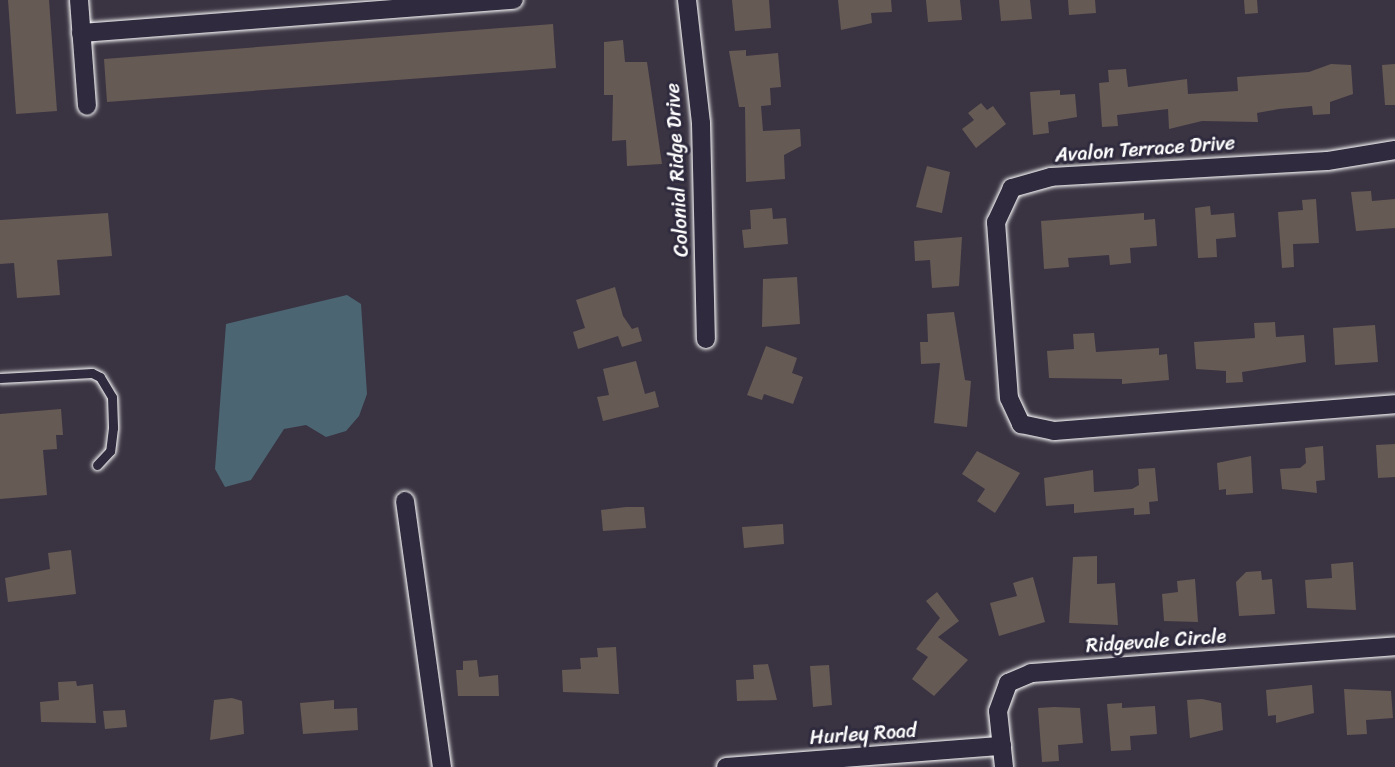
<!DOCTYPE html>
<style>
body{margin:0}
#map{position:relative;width:1395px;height:767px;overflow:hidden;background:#3a3442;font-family:Sriracha,sans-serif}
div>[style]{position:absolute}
.water>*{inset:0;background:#4c6573}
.building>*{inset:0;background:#665a55}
.roads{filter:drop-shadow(0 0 2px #fff) drop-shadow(0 0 2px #fff)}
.service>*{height:9px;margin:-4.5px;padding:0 4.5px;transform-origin:4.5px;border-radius:4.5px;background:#2f2a3d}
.minor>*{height:18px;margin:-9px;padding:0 9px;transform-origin:9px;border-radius:9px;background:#2f2a3d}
span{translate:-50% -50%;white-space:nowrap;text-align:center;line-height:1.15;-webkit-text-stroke:6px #2f2a3d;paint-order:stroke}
.street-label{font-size:20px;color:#fff}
</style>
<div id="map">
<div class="water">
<i style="clip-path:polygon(347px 295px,361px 304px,367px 394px,359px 416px,346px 431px,326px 437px,306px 425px,284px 429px,251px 480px,225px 487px,215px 469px,226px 324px)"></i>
</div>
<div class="building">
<i style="clip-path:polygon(8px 0,49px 0,57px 111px,16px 114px)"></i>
<i style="clip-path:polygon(732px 0,769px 0,771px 28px,735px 31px)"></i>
<i style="clip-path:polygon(838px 0,891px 0,892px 12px,871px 13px,872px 23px,841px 30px)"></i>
<i style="clip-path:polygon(926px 0,960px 0,962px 20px,928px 22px)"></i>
<i style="clip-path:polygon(999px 0,1030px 0,1032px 19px,1001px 21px)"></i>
<i style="clip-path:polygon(1068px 0,1095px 0,1096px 13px,1069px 15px)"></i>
<i style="clip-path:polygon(1244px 0,1257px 0,1258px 13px,1245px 14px)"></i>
<i style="clip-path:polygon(553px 24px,556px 68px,107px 102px,104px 59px)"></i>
<i style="clip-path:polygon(623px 40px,625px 62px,647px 62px,662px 164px,627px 166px,626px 140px,612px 141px,613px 95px,604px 95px,604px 42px)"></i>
<i style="clip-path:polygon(746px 50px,746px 56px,778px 53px,781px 87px,770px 88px,771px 105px,761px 106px,763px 131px,800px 129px,801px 146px,784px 155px,785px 179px,746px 182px,745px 107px,739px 107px,729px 51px)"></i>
<i style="clip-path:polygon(1331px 64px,1351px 65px,1353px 94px,1330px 102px,1330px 114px,1313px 115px,1312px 106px,1279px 109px,1257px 113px,1258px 122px,1202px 121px,1169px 129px,1168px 109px,1117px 115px,1118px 126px,1102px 127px,1099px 83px,1109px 82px,1108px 70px,1126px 69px,1128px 87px,1187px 79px,1188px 94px,1238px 91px,1237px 77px,1309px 72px)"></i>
<i style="clip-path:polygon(1395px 64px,1395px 105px,1385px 105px,1382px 65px)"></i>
<i style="clip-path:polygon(1060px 90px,1060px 95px,1075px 94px,1077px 117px,1048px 122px,1049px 133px,1033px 135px,1030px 92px)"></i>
<i style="clip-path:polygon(981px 103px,987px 110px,993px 106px,1006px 124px,976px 148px,962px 129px,974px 120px,968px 113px)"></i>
<i style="clip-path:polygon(927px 166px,950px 172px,942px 213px,916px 207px)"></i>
<i style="clip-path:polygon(1371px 191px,1372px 201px,1395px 199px,1395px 228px,1356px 231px,1351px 192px)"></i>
<i style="clip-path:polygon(1316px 199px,1319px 243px,1293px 244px,1294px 267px,1282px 268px,1278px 212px,1303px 210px,1302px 200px)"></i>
<i style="clip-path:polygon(1210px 206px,1211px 215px,1234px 213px,1236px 237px,1216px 239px,1217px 257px,1198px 258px,1195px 208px)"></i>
<i style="clip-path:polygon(772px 208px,773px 219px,786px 218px,788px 244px,744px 248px,742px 230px,751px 229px,750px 210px)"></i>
<i style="clip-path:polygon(108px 213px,112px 256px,57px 260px,60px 295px,17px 298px,14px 263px,0 264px,0 220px)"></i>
<i style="clip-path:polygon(1144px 213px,1144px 220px,1155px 219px,1157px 246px,1130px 248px,1131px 263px,1110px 265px,1109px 255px,1068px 258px,1069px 267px,1044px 269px,1041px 221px)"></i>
<i style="clip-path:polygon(962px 237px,959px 286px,932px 288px,930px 260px,915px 261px,914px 241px)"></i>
<i style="clip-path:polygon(797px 277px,800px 324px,762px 327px,763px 279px)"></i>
<i style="clip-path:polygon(615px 287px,623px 316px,632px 329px,638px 327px,642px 341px,622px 347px,618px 336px,578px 349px,573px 332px,585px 328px,576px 300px)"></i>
<i style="clip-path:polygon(954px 312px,965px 380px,971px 381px,967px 427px,934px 423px,940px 363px,921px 364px,920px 342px,928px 342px,927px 314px)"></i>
<i style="clip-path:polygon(1275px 322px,1276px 337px,1304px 335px,1306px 362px,1242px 372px,1243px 382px,1226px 383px,1226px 371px,1196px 369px,1194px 342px,1255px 338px,1254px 323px)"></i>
<i style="clip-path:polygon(1375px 325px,1378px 362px,1335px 365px,1333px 328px)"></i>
<i style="clip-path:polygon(1094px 333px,1096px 352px,1159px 348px,1159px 355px,1167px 354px,1169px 380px,1122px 384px,1122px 379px,1049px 378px,1047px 351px,1074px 349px,1073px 334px)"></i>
<i style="clip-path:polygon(766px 346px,797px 358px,792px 373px,803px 377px,793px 404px,764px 394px,762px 400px,747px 395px)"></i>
<i style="clip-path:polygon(636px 361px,645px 394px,655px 391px,659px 407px,603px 421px,597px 397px,609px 395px,603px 369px)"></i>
<i style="clip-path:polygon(61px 409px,63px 435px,56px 435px,57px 449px,43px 450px,47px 495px,0 499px,0 414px)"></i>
<i style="clip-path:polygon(1395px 444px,1395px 477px,1378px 478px,1376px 445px)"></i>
<i style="clip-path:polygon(1323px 446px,1325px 480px,1316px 481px,1317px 493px,1282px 489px,1280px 469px,1300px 468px,1306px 463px,1305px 448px)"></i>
<i style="clip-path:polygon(977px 451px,1020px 473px,995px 513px,977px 501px,985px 489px,962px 474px)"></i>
<i style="clip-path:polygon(1251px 456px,1253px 493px,1226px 495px,1226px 489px,1219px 490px,1217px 463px)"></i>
<i style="clip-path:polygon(1155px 468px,1158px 501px,1149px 502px,1150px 514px,1134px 515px,1134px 508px,1074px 513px,1074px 504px,1046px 506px,1044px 478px,1093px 470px,1094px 492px,1132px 489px,1139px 485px,1138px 469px)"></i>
<i style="clip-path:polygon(626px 507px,644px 507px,646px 528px,603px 531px,601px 510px)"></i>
<i style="clip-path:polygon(783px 524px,784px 544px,744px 548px,742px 527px)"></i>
<i style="clip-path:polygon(71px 550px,76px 594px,8px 602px,5px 578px,50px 569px,48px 553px)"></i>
<i style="clip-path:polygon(1097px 556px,1097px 584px,1115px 583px,1118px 625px,1069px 623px,1073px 557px)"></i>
<i style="clip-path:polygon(1353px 562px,1356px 610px,1307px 608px,1305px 580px,1332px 578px,1331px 564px)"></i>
<i style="clip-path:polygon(1261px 571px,1262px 580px,1272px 579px,1275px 614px,1239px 616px,1236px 582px,1246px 572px)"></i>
<i style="clip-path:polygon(1033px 577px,1045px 622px,999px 636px,990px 603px,1017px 596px,1013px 583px)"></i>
<i style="clip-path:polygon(1195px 579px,1198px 622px,1164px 621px,1162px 594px,1178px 592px,1177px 581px)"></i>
<i style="clip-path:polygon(937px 592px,959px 621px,938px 637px,968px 660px,934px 696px,912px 679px,928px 657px,916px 649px,940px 618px,926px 601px)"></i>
<i style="clip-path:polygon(616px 647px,619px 694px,563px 692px,562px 670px,581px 669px,580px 658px,598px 657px,597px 648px)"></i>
<i style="clip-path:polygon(477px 660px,479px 677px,498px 675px,499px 696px,458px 696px,456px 670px,463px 670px,463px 661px)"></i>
<i style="clip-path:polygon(768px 664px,777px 700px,737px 701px,736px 680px,754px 679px,753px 665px)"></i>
<i style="clip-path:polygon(829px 665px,832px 705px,813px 707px,810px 666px)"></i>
<i style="clip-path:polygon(76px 681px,77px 686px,93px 684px,96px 723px,41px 722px,40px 702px,59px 700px,58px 682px)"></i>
<i style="clip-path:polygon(1312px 685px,1314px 713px,1276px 723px,1276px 715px,1268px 716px,1266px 690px)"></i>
<i style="clip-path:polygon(1344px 689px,1391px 691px,1393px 718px,1366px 720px,1367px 734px,1347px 735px)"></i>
<i style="clip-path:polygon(232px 698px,242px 701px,244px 734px,210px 740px,214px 700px)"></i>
<i style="clip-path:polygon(1202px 699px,1221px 703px,1223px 730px,1190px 738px,1187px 700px)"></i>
<i style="clip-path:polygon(334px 700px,334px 709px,357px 708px,358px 730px,303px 734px,300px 703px)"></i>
<i style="clip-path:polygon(1122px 703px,1122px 708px,1155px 706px,1157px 734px,1130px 736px,1131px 750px,1111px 751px,1107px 704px)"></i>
<i style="clip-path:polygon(1054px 707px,1080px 708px,1083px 743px,1058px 745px,1059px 761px,1042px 762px,1038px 708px)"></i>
<i style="clip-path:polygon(125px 710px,127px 727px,105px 729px,103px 711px)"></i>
</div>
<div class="roads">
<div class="service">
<i style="left:0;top:378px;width:92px;rotate:-3.1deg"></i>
<i style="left:92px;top:373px;width:9px;rotate:27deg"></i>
<i style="left:100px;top:377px;width:23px;rotate:59deg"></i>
<i style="left:112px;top:397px;width:31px;rotate:88deg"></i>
<i style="left:113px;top:428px;width:23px;rotate:97deg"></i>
<i style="left:110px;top:451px;width:19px;rotate:133deg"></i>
</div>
<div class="minor">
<i style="left:79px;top:0;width:106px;rotate:85.7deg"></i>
<i style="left:687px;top:0;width:124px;rotate:83.5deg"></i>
<i style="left:701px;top:123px;width:216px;rotate:88.7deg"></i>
<i style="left:81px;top:33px;width:434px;rotate:-4.4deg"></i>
<i style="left:1395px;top:150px;width:69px;rotate:170.8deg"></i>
<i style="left:1327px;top:161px;width:276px;rotate:176.7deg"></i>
<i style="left:1051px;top:177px;width:41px;rotate:164.2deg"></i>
<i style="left:1012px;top:188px;width:38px;rotate:115deg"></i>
<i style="left:996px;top:222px;width:176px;rotate:85.8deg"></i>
<i style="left:1009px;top:398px;width:29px;rotate:65deg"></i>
<i style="left:1021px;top:424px;width:34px;rotate:12deg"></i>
<i style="left:1054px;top:431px;width:342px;rotate:-4.5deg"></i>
<i style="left:405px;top:501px;width:269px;rotate:82.1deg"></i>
<i style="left:726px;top:767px;width:277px;rotate:-4.4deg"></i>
<i style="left:1004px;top:767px;width:56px;rotate:-96.1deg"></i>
<i style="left:998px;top:711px;width:30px;rotate:-70deg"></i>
<i style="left:1008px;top:683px;width:25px;rotate:-23deg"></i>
<i style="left:1031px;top:673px;width:365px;rotate:-4.2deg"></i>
</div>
</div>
<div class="street-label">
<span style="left:1145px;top:149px;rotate:-4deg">Avalon Terrace Drive</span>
<span style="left:677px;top:170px;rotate:-93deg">Colonial Ridge Drive</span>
<span style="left:1156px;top:641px;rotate:-4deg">Ridgevale Circle</span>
<span style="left:863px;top:734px;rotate:-4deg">Hurley Road</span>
</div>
</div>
